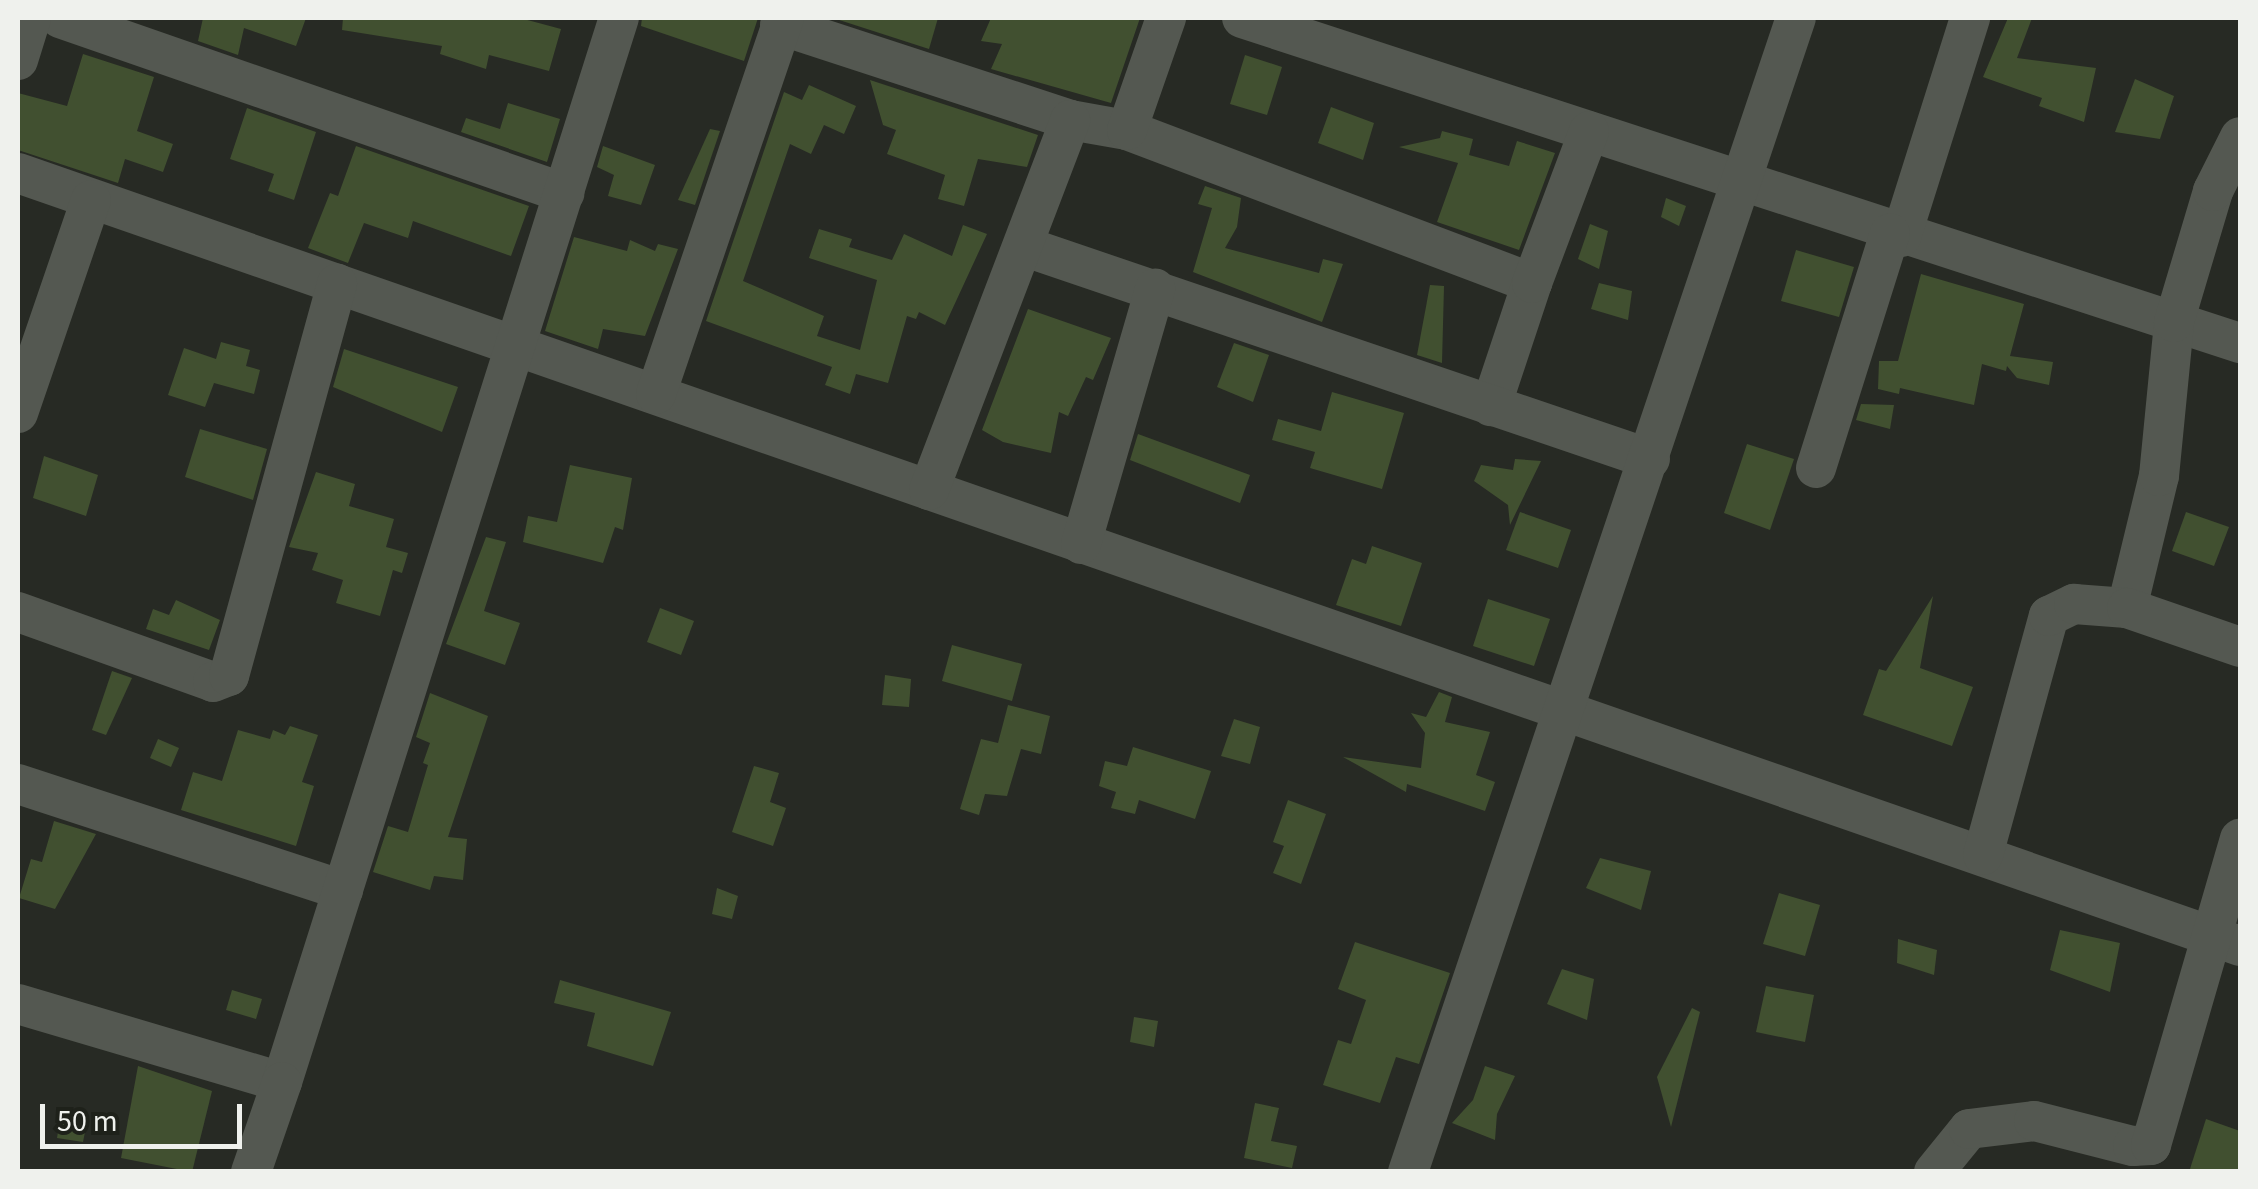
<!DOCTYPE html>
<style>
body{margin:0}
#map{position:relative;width:2258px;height:1189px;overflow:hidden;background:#272a24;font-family:"Source Sans 3",sans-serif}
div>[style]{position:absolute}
.building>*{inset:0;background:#415030}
.minor>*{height:40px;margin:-20px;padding:0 20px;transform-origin:20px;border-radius:20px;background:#545851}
span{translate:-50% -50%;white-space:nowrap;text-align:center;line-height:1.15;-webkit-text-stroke:9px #1e211a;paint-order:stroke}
.frame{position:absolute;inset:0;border:20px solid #eff1ed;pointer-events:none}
.scale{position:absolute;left:40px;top:1104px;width:202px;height:45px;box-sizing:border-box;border:5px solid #eff1ed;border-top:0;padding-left:12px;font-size:30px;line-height:35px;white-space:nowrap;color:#eff1ed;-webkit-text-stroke:8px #1e211a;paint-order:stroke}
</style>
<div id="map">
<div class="building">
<i style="clip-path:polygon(203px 18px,306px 18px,296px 46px,244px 28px,238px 55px,198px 41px)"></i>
<i style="clip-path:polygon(343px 18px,520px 18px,561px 29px,549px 71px,489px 55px,486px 69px,440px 54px,442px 46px,342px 30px)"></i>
<i style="clip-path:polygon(642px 18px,758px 18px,744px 61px,641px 26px)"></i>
<i style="clip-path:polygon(833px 18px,938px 18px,929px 49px)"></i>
<i style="clip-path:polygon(991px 18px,1140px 18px,1111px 103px,991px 69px,1002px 44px,981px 41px)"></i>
<i style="clip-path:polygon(2008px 18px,2032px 18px,2017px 58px,2096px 68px,2084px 122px,2039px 106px,2042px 98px,1983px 77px)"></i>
<i style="clip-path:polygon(83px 54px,154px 77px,137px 131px,173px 144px,163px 172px,125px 159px,118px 183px,18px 150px,18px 93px,67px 106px)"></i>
<i style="clip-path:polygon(1245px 55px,1282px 67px,1267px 115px,1230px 104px)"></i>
<i style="clip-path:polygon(2135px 79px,2174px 96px,2160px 139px,2115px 132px)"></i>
<i style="clip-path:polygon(870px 80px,1038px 135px,1027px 167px,978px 159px,964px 206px,938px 199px,945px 175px,887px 154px,896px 130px,883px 125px)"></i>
<i style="clip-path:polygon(809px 85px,856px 106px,844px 134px,824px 125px,811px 154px,790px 144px,743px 281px,824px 316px,817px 336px,860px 350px,877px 280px,809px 258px,819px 229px,852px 239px,849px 247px,892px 260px,904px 234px,952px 256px,963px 225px,987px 234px,945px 325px,919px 312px,916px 319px,907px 316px,888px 383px,856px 374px,850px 394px,825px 385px,832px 367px,706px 321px,784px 92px,802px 100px)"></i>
<i style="clip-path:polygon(508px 103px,560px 119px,547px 162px,461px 132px,466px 118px,500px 129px)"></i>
<i style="clip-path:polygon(1331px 107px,1374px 123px,1363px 160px,1318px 143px)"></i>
<i style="clip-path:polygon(247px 108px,316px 132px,294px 200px,268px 191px,274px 174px,230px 159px)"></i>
<i style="clip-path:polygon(710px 129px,720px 131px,695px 205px,678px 200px)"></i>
<i style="clip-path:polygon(1442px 131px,1473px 139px,1469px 155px,1509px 166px,1517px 141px,1555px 153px,1519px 250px,1437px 222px,1458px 163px,1399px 147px,1440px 138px)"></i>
<i style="clip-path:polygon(356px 146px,529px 206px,511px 256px,413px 221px,408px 238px,364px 223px,348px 263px,308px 248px,330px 193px,338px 196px)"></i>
<i style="clip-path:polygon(603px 146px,655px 165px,641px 205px,608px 196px,614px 175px,597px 167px)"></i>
<i style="clip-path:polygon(1205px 186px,1241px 198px,1237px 227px,1225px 248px,1319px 273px,1323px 259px,1343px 264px,1322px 322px,1193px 272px,1212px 208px,1198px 204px)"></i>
<i style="clip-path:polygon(1666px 198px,1686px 206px,1679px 226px,1661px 217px)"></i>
<i style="clip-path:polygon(1590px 224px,1608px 231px,1599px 269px,1578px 259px)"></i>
<i style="clip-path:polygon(574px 237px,627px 251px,630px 240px,655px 251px,658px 244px,678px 249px,645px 336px,603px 329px,598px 349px,545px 331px)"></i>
<i style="clip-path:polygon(1796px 250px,1854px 267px,1839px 317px,1781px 301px)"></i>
<i style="clip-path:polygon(1921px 274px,2024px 304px,2010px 356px,2053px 362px,2049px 385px,2017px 378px,2007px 366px,2006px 371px,1982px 364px,1974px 405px,1900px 388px,1899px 394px,1878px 389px,1879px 361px,1898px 361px)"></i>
<i style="clip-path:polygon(1599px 283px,1632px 291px,1628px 320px,1591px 309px)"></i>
<i style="clip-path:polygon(1430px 285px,1444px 286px,1442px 363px,1417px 355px)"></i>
<i style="clip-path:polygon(1028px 309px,1111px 338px,1093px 380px,1086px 377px,1068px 416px,1059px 412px,1051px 453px,1003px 442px,982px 430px)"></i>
<i style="clip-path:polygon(221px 342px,250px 350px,246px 366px,260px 370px,254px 394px,214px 383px,205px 407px,168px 395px,184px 348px,216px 359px)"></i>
<i style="clip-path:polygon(1234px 343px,1269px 355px,1253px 402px,1217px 387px)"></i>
<i style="clip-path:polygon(344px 349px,458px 387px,442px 432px,333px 387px)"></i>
<i style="clip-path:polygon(1332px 392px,1404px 413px,1382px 489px,1310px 468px,1315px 452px,1272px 440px,1278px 419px,1321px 431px)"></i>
<i style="clip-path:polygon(1861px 404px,1894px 405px,1890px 429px,1856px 420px)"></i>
<i style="clip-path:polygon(200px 429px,267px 449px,253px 500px,185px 477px)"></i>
<i style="clip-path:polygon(1138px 434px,1250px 475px,1240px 503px,1130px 460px)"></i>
<i style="clip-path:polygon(1747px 444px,1794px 459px,1770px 530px,1724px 513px)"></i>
<i style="clip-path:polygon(44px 456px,98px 475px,86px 516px,33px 498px)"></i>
<i style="clip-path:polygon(1515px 459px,1541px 461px,1510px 525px,1508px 505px,1474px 481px,1481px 465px,1513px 470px)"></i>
<i style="clip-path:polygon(570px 465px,632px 478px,623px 530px,615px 527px,603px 563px,523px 542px,528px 516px,557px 522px)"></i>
<i style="clip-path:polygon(316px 472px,355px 484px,349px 506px,394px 519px,386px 547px,408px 553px,402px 573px,393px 570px,380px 616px,336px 603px,343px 580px,312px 570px,318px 553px,289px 547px)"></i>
<i style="clip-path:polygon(1520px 512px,1571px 530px,1558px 568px,1506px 550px)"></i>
<i style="clip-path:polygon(2186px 512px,2229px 527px,2214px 566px,2172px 551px)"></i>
<i style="clip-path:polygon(486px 537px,506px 542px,484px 611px,520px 623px,505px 665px,446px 644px)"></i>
<i style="clip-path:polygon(1372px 546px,1422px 563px,1401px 626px,1336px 605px,1352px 559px,1366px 564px)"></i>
<i style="clip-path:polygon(1933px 596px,1920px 668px,1973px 687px,1952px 746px,1863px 715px,1879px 669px,1886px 671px)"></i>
<i style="clip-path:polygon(1488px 599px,1550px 619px,1534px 666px,1473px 646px)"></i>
<i style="clip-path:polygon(176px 600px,220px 620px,209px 650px,146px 629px,153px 609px,169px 615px)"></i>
<i style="clip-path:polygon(660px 608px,694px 621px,681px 655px,647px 642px)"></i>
<i style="clip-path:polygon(952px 645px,1022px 664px,1012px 701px,942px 681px)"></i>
<i style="clip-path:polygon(112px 671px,132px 678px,106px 735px,92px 730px)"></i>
<i style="clip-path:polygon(885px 675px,911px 679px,909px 707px,882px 705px)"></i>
<i style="clip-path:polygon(1439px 692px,1452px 697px,1445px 722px,1490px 732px,1476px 775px,1495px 782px,1485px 811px,1407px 784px,1406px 792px,1343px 757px,1421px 768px,1425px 733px,1411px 713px,1426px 717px)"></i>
<i style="clip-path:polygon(430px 693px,488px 716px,448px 837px,467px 839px,463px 880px,434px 876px,430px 890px,373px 872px,388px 826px,408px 832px,428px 765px,423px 763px,430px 743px,416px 737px)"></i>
<i style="clip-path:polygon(1008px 705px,1050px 716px,1041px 754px,1021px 749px,1007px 796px,985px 794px,979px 815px,960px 809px,981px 739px,998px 743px)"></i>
<i style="clip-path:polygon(1234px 719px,1260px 727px,1250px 764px,1221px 756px)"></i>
<i style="clip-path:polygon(290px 726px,318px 735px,302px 782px,314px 786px,296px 846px,181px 810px,193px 772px,222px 781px,238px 730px,270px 739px,273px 730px,285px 735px)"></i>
<i style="clip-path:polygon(158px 739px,179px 748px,171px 767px,150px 758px)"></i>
<i style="clip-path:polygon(1133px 747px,1211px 771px,1195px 819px,1139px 800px,1135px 814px,1111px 808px,1116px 792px,1099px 786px,1105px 761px,1127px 766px)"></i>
<i style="clip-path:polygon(754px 766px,779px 773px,770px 802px,786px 808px,773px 846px,732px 832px)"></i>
<i style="clip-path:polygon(1288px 800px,1326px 814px,1301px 884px,1273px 873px,1284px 846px,1273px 842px)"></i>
<i style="clip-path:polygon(54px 821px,96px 834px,55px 909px,19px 898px,31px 859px,42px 862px)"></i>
<i style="clip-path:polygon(1600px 858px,1651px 871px,1641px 910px,1586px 888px)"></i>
<i style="clip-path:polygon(717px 888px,738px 896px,732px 919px,712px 914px)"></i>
<i style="clip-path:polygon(1779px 893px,1820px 905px,1805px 956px,1763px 944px)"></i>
<i style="clip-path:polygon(2060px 930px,2120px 943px,2110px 992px,2050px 970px)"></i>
<i style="clip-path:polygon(1898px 939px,1937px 950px,1934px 975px,1897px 963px)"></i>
<i style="clip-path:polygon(1355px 942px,1450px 973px,1419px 1064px,1396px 1057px,1380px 1103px,1323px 1085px,1338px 1040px,1351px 1044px,1366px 1000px,1338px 989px)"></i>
<i style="clip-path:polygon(1562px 969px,1594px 979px,1587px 1020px,1547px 1004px)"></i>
<i style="clip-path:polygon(560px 980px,671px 1012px,653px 1066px,587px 1046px,595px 1013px,554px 1003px)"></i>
<i style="clip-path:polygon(1766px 986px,1814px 995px,1805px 1042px,1756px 1032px)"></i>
<i style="clip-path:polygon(232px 990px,262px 999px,256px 1019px,226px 1010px)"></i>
<i style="clip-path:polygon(1692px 1008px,1700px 1012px,1671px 1127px,1657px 1077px)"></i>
<i style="clip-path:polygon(1134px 1017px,1158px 1021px,1154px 1047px,1130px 1042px)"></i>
<i style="clip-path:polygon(138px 1066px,212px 1091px,192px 1172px,121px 1158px)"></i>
<i style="clip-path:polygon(1485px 1066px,1515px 1076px,1497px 1114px,1495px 1140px,1452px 1123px,1473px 1100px)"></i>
<i style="clip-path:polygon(1255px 1103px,1279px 1108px,1271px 1141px,1297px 1146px,1292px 1168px,1244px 1158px)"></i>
<i style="clip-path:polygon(61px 1113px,88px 1117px,83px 1142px,57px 1138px)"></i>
<i style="clip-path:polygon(2206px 1119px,2240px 1131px,2240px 1172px,2189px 1172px)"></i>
</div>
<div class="minor">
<i style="left:60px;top:18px;width:534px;rotate:19.15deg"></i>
<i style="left:1242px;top:18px;width:1050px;rotate:18.04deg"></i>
<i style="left:780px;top:25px;width:305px;rotate:18.1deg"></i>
<i style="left:1070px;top:120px;width:58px;rotate:10deg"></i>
<i style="left:1127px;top:130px;width:433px;rotate:20.7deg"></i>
<i style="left:1532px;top:283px;width:130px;rotate:108.4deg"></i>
<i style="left:18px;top:60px;width:44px;rotate:-72.8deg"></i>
<i style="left:1127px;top:130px;width:119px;rotate:-70.8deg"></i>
<i style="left:18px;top:173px;width:2353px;rotate:19.18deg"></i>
<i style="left:1901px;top:237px;width:230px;rotate:-72.5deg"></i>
<i style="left:1026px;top:247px;width:659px;rotate:18.76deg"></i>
<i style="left:1532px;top:283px;width:162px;rotate:-69.4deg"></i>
<i style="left:656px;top:394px;width:397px;rotate:-71.2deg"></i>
<i style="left:18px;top:413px;width:225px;rotate:-71.1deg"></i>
<i style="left:1816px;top:468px;width:246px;rotate:-72.5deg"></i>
<i style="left:929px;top:490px;width:396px;rotate:-69.1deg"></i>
<i style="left:1081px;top:544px;width:266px;rotate:-73.8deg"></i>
<i style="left:2127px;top:608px;width:136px;rotate:-76.4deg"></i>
<i style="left:2159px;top:476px;width:155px;rotate:-84.4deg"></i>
<i style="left:2174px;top:322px;width:137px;rotate:-73.4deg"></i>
<i style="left:2213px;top:191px;width:60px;rotate:-63.4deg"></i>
<i style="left:18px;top:612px;width:207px;rotate:19.7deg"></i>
<i style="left:213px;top:682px;width:17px;rotate:-21deg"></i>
<i style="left:229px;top:676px;width:407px;rotate:-74.6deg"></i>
<i style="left:18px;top:784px;width:342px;rotate:18.1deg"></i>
<i style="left:1983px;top:855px;width:248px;rotate:-74.6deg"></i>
<i style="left:2049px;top:616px;width:28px;rotate:-26deg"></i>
<i style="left:2074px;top:604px;width:53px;rotate:4.3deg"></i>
<i style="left:2127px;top:608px;width:120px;rotate:19deg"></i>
<i style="left:18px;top:1004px;width:275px;rotate:16.5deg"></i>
<i style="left:282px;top:1082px;width:1116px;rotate:-72.43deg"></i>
<i style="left:251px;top:1172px;width:95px;rotate:-71deg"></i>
<i style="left:1408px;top:1172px;width:1217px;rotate:-71.42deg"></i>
<i style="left:1934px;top:1172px;width:55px;rotate:-50.9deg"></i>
<i style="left:1969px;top:1129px;width:65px;rotate:-7deg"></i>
<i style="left:2034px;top:1121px;width:102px;rotate:14.2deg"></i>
<i style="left:2133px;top:1146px;width:18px;rotate:-3deg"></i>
<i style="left:2151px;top:1145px;width:319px;rotate:-73.8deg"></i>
</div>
<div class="frame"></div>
<div class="scale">50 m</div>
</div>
